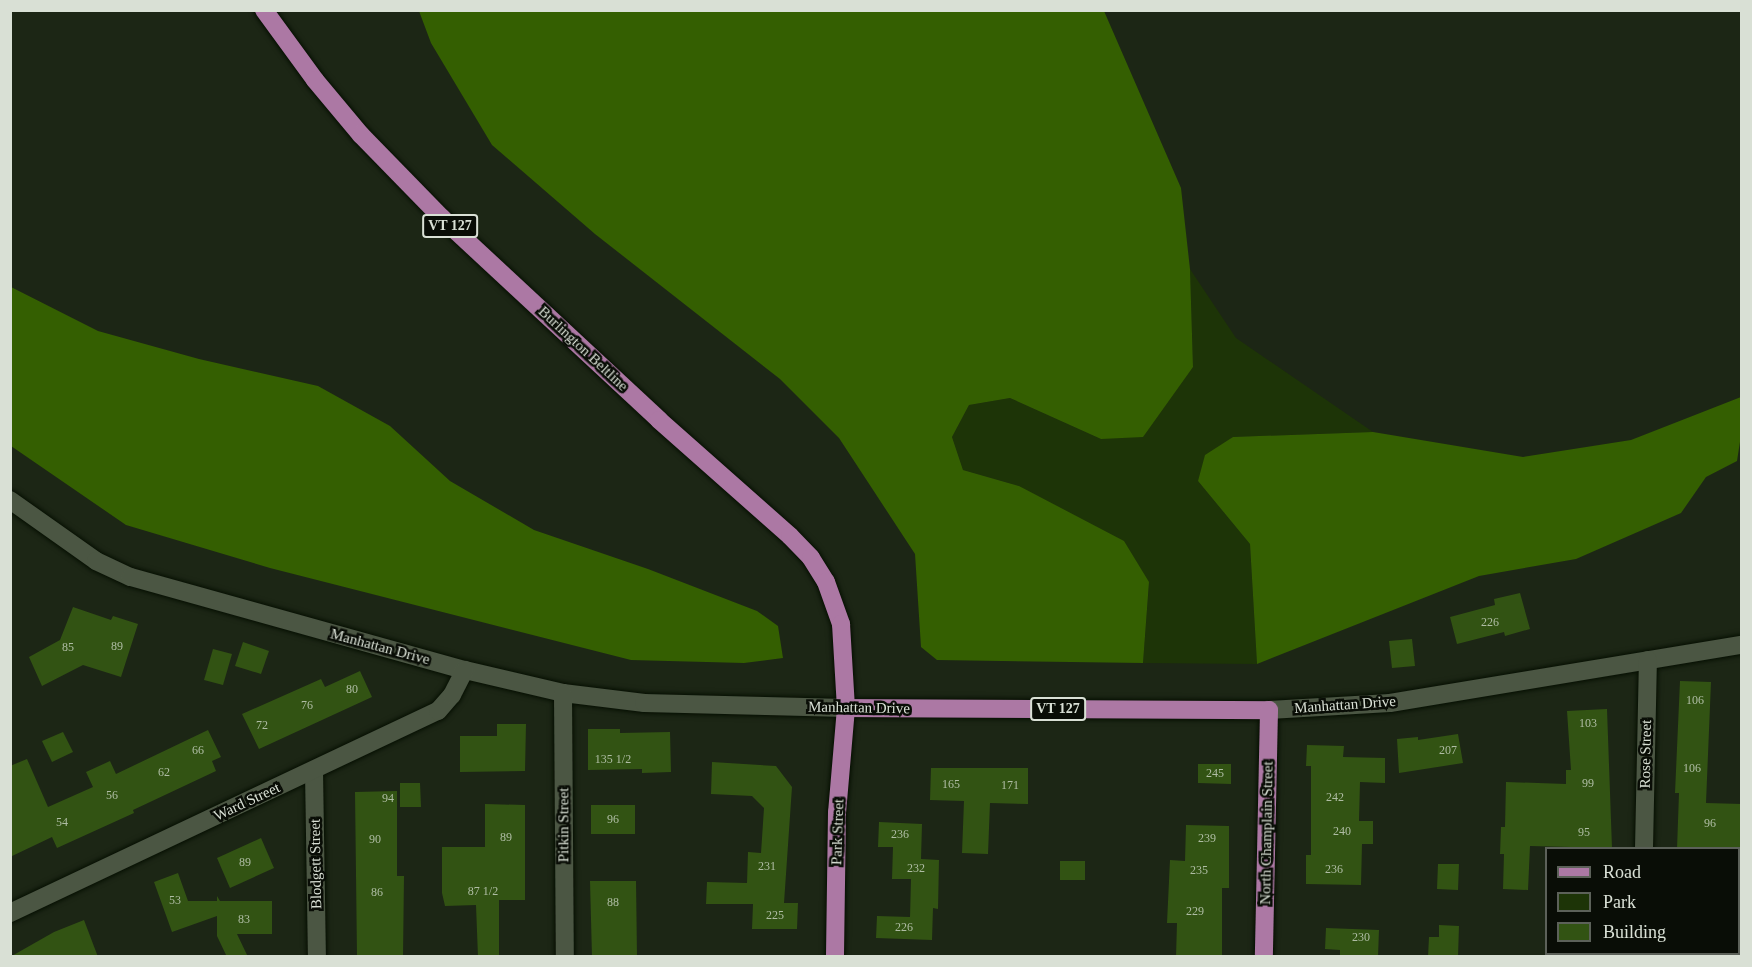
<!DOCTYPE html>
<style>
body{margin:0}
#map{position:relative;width:1752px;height:967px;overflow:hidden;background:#1c2615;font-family:Georgia,serif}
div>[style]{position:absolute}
.green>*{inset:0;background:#1d3407}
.forest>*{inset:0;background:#345f01}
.building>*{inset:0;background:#325313}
.roads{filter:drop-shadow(0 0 2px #060f02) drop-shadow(0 0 2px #060f02)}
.minor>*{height:18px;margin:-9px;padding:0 9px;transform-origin:9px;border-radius:9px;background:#4b5643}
.major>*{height:18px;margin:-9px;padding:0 9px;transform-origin:9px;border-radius:9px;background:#ac78a4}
span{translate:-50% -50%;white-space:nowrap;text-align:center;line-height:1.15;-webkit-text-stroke:5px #090d06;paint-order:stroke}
.number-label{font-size:12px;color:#afbda4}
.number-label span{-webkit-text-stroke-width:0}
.shield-label span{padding:2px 4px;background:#090d06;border:2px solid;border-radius:4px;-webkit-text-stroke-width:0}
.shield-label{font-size:14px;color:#d9e0d5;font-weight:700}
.street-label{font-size:15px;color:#d9e0d5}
.frame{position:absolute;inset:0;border:12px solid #d9e0d5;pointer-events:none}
.legend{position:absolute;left:1545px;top:847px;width:195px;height:108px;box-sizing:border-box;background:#090d06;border:2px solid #5c6159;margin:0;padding:8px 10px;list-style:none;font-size:18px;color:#d9e0d5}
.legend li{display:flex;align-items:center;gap:12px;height:30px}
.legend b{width:30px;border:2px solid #5c6159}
</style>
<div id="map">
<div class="green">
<i style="clip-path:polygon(1190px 269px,1236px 338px,1373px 432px,1233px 437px,1198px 481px,1250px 544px,1257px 664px,1143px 663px,1149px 583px,1019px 486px,963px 470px,952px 437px,969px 405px,1010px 398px,1101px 439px,1193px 367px)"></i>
</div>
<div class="forest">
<i style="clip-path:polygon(419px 11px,1104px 11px,1181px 188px,1190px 269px,1193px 367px,1143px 437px,1101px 439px,1010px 398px,969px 405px,952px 437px,963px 470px,1019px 486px,1124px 541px,1149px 582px,1143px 663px,937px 660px,921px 647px,915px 554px,839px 438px,780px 379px,595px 234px,492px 145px,431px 43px)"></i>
<i style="clip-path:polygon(11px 287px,98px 331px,199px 359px,318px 386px,390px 426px,450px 481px,534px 530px,648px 569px,757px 611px,778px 626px,783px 658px,744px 663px,631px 660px,270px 568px,126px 525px,11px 446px)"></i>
<i style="clip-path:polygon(1741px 397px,1742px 429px,1737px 461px,1706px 477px,1681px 513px,1576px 559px,1479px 576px,1257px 664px,1250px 544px,1198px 481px,1205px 455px,1233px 437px,1373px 432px,1523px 457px,1631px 440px)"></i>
</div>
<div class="building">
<i style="clip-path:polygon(1520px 593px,1530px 629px,1505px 636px,1504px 632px,1457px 644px,1450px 617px,1495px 605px,1494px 599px)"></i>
<i style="clip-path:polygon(73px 607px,111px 620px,113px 616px,138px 624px,121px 677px,83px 665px,42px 686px,29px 657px,60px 640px)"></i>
<i style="clip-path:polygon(1412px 639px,1415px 666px,1392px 668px,1389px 641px)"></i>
<i style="clip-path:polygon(243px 642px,269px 651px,261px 674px,235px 666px)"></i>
<i style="clip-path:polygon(213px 649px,232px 654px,223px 685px,204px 680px)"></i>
<i style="clip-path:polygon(360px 671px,372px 697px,259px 749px,242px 714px,321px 679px,325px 687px)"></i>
<i style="clip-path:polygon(1680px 681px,1711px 682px,1706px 803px,1742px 804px,1742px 849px,1677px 849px,1679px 793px,1675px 793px)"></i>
<i style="clip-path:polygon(1607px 709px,1612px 848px,1530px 846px,1528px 890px,1503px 889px,1504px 854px,1500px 854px,1501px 827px,1505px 827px,1506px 782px,1566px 784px,1566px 770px,1571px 770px,1567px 711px)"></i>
<i style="clip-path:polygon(497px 724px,526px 724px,525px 771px,460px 772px,460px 736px,497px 736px)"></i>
<i style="clip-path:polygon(588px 729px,620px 729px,620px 733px,670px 732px,671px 772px,642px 773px,642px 769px,588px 770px)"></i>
<i style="clip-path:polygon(208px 730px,221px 757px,212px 761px,216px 771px,133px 810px,134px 813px,57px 848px,52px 837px,10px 857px,10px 766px,27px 759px,48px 807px,93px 787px,86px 772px,110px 761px,116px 774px)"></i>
<i style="clip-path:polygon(63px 732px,73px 752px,52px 762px,42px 741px)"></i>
<i style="clip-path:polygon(1458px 734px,1463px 763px,1399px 773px,1397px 739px,1418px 737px,1418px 740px)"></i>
<i style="clip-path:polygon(1307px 745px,1344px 746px,1343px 757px,1385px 758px,1385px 783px,1360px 782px,1359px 821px,1373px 821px,1373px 844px,1362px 844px,1361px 885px,1306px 884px,1306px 855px,1311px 855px,1311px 766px,1306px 766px)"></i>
<i style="clip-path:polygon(712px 762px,776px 766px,792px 787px,784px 903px,798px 903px,797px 929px,752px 929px,753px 904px,706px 904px,707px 882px,747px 883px,748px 852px,761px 853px,764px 808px,752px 796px,711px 794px)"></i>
<i style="clip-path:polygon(1198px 764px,1231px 764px,1231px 784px,1198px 783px)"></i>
<i style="clip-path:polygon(931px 768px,1028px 768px,1028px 804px,990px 803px,988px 854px,962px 853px,964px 801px,930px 800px)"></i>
<i style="clip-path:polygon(400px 783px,420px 783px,421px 807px,400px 807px)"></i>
<i style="clip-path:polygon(397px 791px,397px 876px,404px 876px,403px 957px,357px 957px,355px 792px)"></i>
<i style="clip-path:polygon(485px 804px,525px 805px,525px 900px,499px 900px,499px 957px,478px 957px,476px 905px,445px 906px,442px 893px,442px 847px,485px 847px)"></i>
<i style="clip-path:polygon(591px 805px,635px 805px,635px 834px,591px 834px)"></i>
<i style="clip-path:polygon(879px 822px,922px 824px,921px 859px,939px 860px,938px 909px,933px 908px,932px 940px,876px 938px,877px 916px,910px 917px,911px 879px,892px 879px,893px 847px,878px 847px)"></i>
<i style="clip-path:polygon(1186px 825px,1229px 826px,1229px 888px,1222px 888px,1222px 957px,1176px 957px,1177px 923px,1167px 923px,1170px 860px,1185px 861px)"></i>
<i style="clip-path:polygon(261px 838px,274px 868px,230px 888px,217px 858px)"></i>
<i style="clip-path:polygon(1060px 861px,1085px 861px,1085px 880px,1060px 880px)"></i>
<i style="clip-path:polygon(1438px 864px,1459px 864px,1458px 890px,1437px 889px)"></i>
<i style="clip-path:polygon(178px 873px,188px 901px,217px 901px,217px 896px,220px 901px,272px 901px,272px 934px,237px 934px,248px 957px,227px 957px,217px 936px,217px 916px,172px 932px,154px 882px)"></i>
<i style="clip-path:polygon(590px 881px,636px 881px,637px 957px,592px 957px)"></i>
<i style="clip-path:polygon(84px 920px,98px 957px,10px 957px,54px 932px)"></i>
<i style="clip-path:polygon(1439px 925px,1459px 926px,1458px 957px,1428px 957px,1429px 937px,1439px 937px)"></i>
<i style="clip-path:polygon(1326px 928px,1379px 930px,1378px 957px,1340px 957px,1340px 950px,1325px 949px)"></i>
</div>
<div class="roads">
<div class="minor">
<i style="left:10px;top:500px;width:105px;rotate:35.3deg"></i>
<i style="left:96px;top:561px;width:38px;rotate:25deg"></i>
<i style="left:131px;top:577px;width:347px;rotate:15.6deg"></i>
<i style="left:465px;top:670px;width:101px;rotate:13.2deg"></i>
<i style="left:563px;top:693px;width:82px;rotate:7deg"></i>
<i style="left:644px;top:703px;width:202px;rotate:1.4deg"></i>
<i style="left:563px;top:693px;width:263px;rotate:89.6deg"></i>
<i style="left:1269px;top:710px;width:121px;rotate:-3.3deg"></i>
<i style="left:1390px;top:703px;width:357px;rotate:-9.4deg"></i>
<i style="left:314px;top:771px;width:185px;rotate:89.1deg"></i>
<i style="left:1644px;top:848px;width:188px;rotate:-88.8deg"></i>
<i style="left:10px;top:913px;width:473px;rotate:-25.3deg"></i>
<i style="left:438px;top:711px;width:21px;rotate:-49deg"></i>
<i style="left:452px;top:695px;width:28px;rotate:-63deg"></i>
<i style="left:1642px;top:956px;width:2px;rotate:-90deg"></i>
</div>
<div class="major">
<i style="left:264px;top:10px;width:87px;rotate:53.9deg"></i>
<i style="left:315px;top:80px;width:72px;rotate:50.1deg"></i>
<i style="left:361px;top:135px;width:116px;rotate:45.7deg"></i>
<i style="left:442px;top:218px;width:296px;rotate:42.9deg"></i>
<i style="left:659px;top:420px;width:175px;rotate:41.5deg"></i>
<i style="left:790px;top:536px;width:30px;rotate:46deg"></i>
<i style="left:811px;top:558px;width:28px;rotate:58deg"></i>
<i style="left:826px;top:582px;width:45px;rotate:70.3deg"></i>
<i style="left:841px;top:624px;width:84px;rotate:86.6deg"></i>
<i style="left:846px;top:708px;width:104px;rotate:94.9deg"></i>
<i style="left:837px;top:812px;width:144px;rotate:90.8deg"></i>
<i style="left:846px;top:708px;width:423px;rotate:0.3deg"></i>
<i style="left:1269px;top:710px;width:246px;rotate:91.2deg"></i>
</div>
</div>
<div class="number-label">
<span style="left:1490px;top:623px">226</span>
<span style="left:117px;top:647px">89</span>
<span style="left:68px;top:648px">85</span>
<span style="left:352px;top:690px">80</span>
<span style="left:1695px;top:701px">106</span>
<span style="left:307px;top:706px">76</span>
<span style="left:1588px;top:724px">103</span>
<span style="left:262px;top:726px">72</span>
<span style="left:198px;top:751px">66</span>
<span style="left:1448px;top:751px">207</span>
<span style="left:613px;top:760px">135 1/2</span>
<span style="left:1692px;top:769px">106</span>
<span style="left:164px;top:773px">62</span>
<span style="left:1215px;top:774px">245</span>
<span style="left:1588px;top:784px">99</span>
<span style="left:951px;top:785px">165</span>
<span style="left:1010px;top:786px">171</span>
<span style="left:112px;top:796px">56</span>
<span style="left:1335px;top:798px">242</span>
<span style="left:388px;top:799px">94</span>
<span style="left:613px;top:820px">96</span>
<span style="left:62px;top:823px">54</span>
<span style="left:1710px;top:824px">96</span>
<span style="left:1342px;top:832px">240</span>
<span style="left:1584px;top:833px">95</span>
<span style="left:900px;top:835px">236</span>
<span style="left:506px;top:838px">89</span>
<span style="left:1207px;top:839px">239</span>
<span style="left:375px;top:840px">90</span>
<span style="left:245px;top:863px">89</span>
<span style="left:767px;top:867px">231</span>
<span style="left:916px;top:869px">232</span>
<span style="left:1334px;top:870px">236</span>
<span style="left:1199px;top:871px">235</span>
<span style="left:483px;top:892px">87 1/2</span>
<span style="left:377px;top:893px">86</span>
<span style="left:175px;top:901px">53</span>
<span style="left:613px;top:903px">88</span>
<span style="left:1195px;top:912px">229</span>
<span style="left:775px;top:916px">225</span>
<span style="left:244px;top:920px">83</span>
<span style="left:904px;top:928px">226</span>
<span style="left:1361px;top:938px">230</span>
</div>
<div class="shield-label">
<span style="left:450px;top:226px">VT 127</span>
<span style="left:1058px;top:709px">VT 127</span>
</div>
<div class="street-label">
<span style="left:583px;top:349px;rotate:43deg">Burlington Beltline</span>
<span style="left:380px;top:647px;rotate:15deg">Manhattan Drive</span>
<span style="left:1345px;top:705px;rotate:-4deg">Manhattan Drive</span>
<span style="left:859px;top:708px;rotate:1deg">Manhattan Drive</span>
<span style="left:1646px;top:754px;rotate:-89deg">Rose Street</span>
<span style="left:247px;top:802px;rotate:-25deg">Ward Street</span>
<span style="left:564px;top:825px;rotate:-90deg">Pitkin Street</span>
<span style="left:838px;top:832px;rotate:-88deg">Park Street</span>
<span style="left:1267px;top:833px;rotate:-89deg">North Champlain Street</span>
<span style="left:316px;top:864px;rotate:-91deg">Blodgett Street</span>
</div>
<div class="frame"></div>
<ul class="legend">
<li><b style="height:8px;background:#ac78a4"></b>Road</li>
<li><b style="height:16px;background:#1d3407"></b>Park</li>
<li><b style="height:16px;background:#325313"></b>Building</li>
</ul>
</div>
